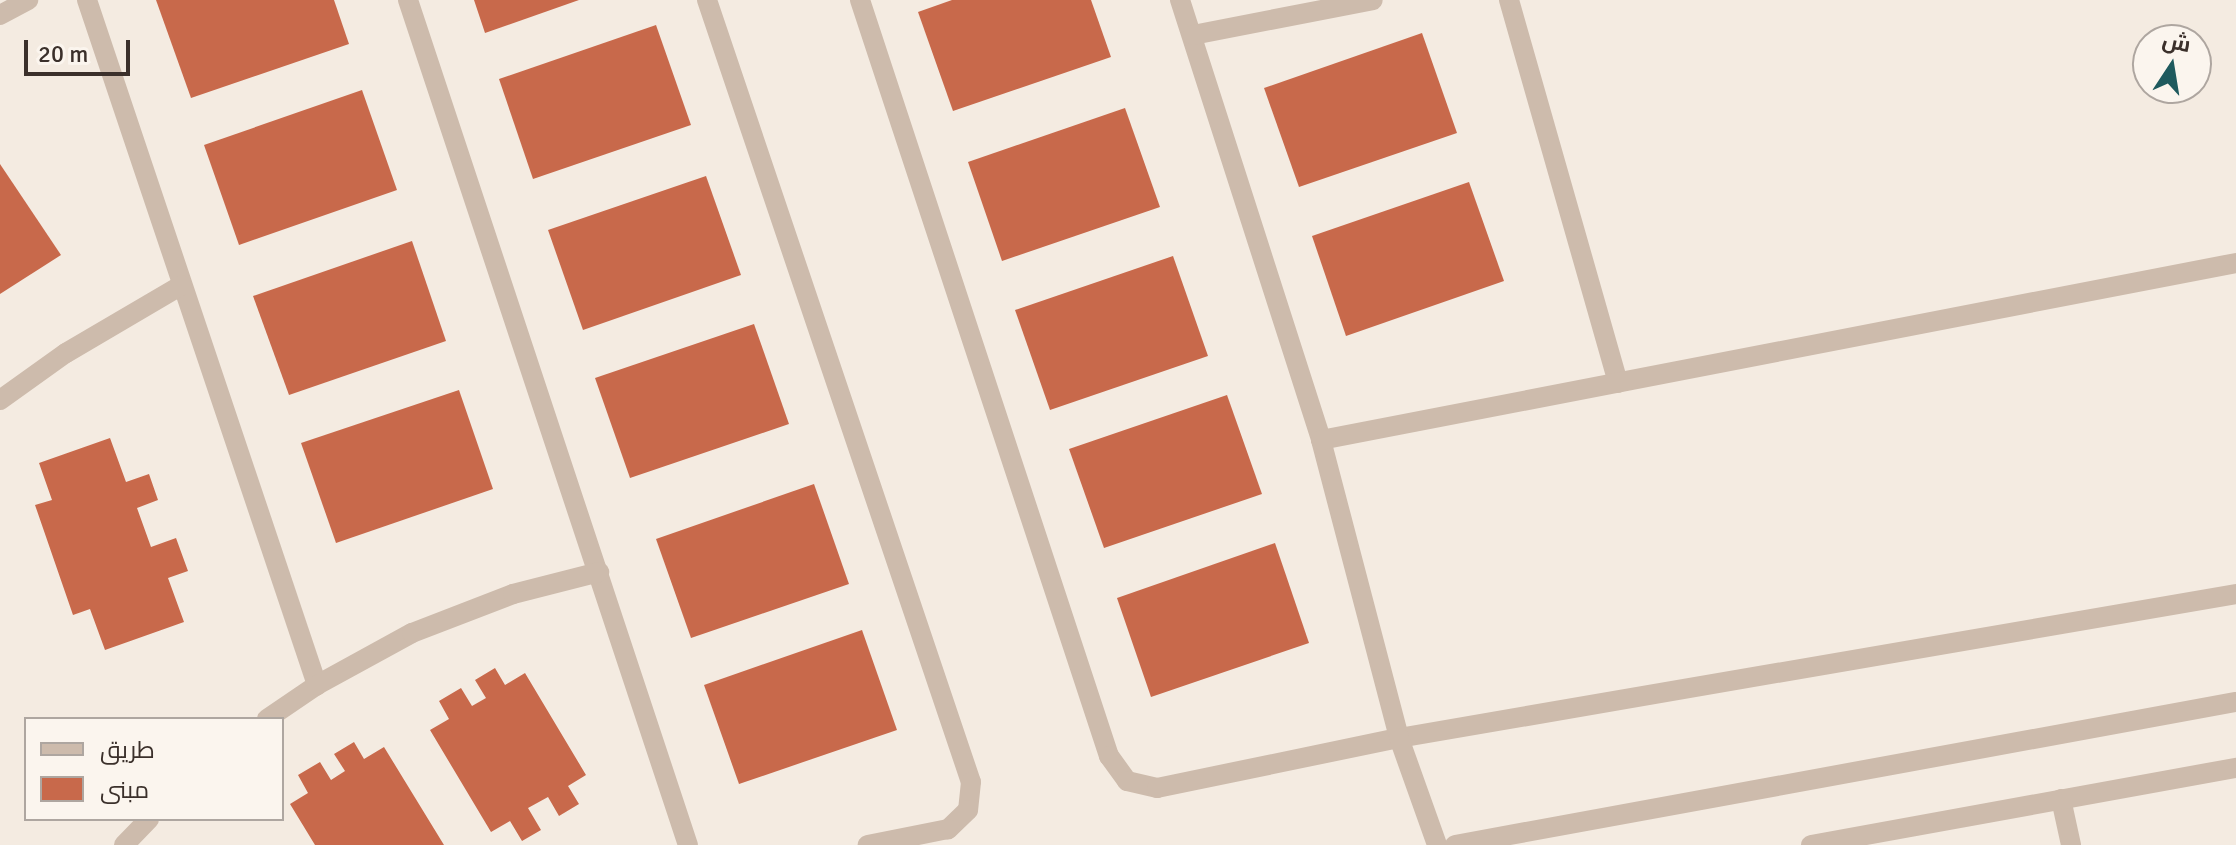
<!DOCTYPE html>
<meta charset="utf-8">
<style>
body{margin:0}
#map{position:relative;width:2236px;height:845px;overflow:hidden;background:#f4ebe1;font-family:Signika,Cairo,sans-serif}
div>[style]{position:absolute}
.building>*{inset:0;background:#c8694b}
.minor>*{height:20px;margin:-10px;padding:0 10px;transform-origin:10px;border-radius:10px;background:#cdbbac}
span{translate:-50% -50%;white-space:nowrap;text-align:center;line-height:1.15;-webkit-text-stroke:7px #fbf5ee;paint-order:stroke}
.legend{position:absolute;left:24px;top:717px;width:260px;height:104px;box-sizing:border-box;background:#fbf5ee;border:2px solid #aea6a0;margin:0;padding:10px 14px;list-style:none;font-size:24px;color:#3b302b}
.legend li{display:flex;align-items:center;gap:16px;height:40px}
.legend b{width:40px;border:2px solid #aea6a0}
.north{position:absolute;left:2132px;top:24px;width:80px;height:80px;box-sizing:border-box;background:#fbf5ee;border:2px solid #aea6a0;border-radius:50%;rotate:12deg;font-size:22px;font-weight:700;line-height:32px;text-align:center;color:#3b302b}
.north::after{content:'';display:block;margin:auto;width:28px;height:36px;background:#1f5a5e;clip-path:polygon(50% 0,100% 100%,50% 72%,0 100%)}
.scale{position:absolute;left:24px;top:40px;width:106px;height:36px;box-sizing:border-box;border:4px solid #3b302b;border-top:0;padding-left:10px;font-size:24px;line-height:28px;white-space:nowrap;color:#3b302b;-webkit-text-stroke:6px #fbf5ee;paint-order:stroke}
</style>
<div id="map">
<div class="building">
<i style="clip-path:polygon(156px 0,334px 0,349px 44px,191px 98px)"></i>
<i style="clip-path:polygon(474px 0,579px 0,485px 33px)"></i>
<i style="clip-path:polygon(952px 0,1091px 0,1111px 57px,953px 111px,918px 12px)"></i>
<i style="clip-path:polygon(656px 25px,691px 125px,533px 179px,499px 79px)"></i>
<i style="clip-path:polygon(1422px 33px,1457px 133px,1299px 187px,1264px 88px)"></i>
<i style="clip-path:polygon(362px 90px,397px 190px,239px 245px,204px 145px)"></i>
<i style="clip-path:polygon(1125px 108px,1160px 207px,1002px 261px,968px 162px)"></i>
<i style="clip-path:polygon(0 164px,61px 255px,0 294px)"></i>
<i style="clip-path:polygon(706px 176px,741px 275px,583px 330px,548px 230px)"></i>
<i style="clip-path:polygon(1469px 182px,1504px 281px,1346px 336px,1312px 236px)"></i>
<i style="clip-path:polygon(412px 241px,446px 341px,289px 395px,253px 296px)"></i>
<i style="clip-path:polygon(1173px 256px,1208px 356px,1050px 410px,1015px 310px)"></i>
<i style="clip-path:polygon(754px 324px,789px 424px,630px 478px,595px 378px)"></i>
<i style="clip-path:polygon(459px 390px,493px 489px,336px 543px,301px 443px)"></i>
<i style="clip-path:polygon(1227px 395px,1262px 494px,1104px 548px,1069px 449px)"></i>
<i style="clip-path:polygon(110px 438px,126px 482px,149px 474px,158px 500px,137px 508px,151px 547px,176px 538px,188px 571px,168px 578px,184px 622px,105px 650px,90px 609px,73px 615px,35px 505px,52px 500px,39px 463px)"></i>
<i style="clip-path:polygon(814px 484px,849px 584px,691px 638px,656px 539px)"></i>
<i style="clip-path:polygon(1275px 543px,1309px 643px,1151px 697px,1117px 598px)"></i>
<i style="clip-path:polygon(862px 630px,897px 730px,739px 784px,704px 685px)"></i>
<i style="clip-path:polygon(495px 668px,505px 685px,525px 673px,586px 775px,568px 786px,579px 804px,559px 816px,548px 797px,528px 808px,541px 830px,522px 841px,510px 821px,491px 832px,430px 730px,449px 719px,439px 701px,461px 688px,472px 706px,486px 698px,475px 680px)"></i>
<i style="clip-path:polygon(354px 742px,364px 759px,384px 747px,444px 845px,315px 845px,290px 804px,308px 793px,298px 775px,320px 762px,331px 780px,345px 771px,334px 754px)"></i>
</div>
<div class="minor">
<i style="left:87px;top:0;width:723px;rotate:71.44deg"></i>
<i style="left:408px;top:0;width:890px;rotate:71.67deg"></i>
<i style="left:707px;top:0;width:825px;rotate:71.35deg"></i>
<i style="left:971px;top:782px;width:28px;rotate:96deg"></i>
<i style="left:968px;top:810px;width:28px;rotate:136deg"></i>
<i style="left:948px;top:829px;width:82px;rotate:168.7deg"></i>
<i style="left:860px;top:0;width:796px;rotate:71.77deg"></i>
<i style="left:1109px;top:756px;width:31px;rotate:54deg"></i>
<i style="left:1127px;top:781px;width:31px;rotate:13deg"></i>
<i style="left:1157px;top:788px;width:247px;rotate:-11.7deg"></i>
<i style="left:1399px;top:738px;width:849px;rotate:-9.76deg"></i>
<i style="left:1180px;top:0;width:462px;rotate:72.2deg"></i>
<i style="left:1321px;top:440px;width:308px;rotate:75.3deg"></i>
<i style="left:1399px;top:738px;width:114px;rotate:70.4deg"></i>
<i style="left:1509px;top:0;width:398px;rotate:74.1deg"></i>
<i style="left:0;top:15px;width:32px;rotate:-28deg"></i>
<i style="left:1193px;top:35px;width:183px;rotate:-11deg"></i>
<i style="left:0;top:400px;width:81px;rotate:-35.5deg"></i>
<i style="left:66px;top:353px;width:134px;rotate:-30.4deg"></i>
<i style="left:1321px;top:440px;width:932px;rotate:-10.95deg"></i>
<i style="left:267px;top:719px;width:60px;rotate:-34.2deg"></i>
<i style="left:317px;top:685px;width:108px;rotate:-28.7deg"></i>
<i style="left:412px;top:633px;width:108px;rotate:-21.1deg"></i>
<i style="left:513px;top:594px;width:89px;rotate:-14.3deg"></i>
<i style="left:2061px;top:799px;width:47px;rotate:77.7deg"></i>
<i style="left:124px;top:845px;width:36px;rotate:-46deg"></i>
<i style="left:1455px;top:845px;width:794px;rotate:-10.38deg"></i>
<i style="left:1811px;top:845px;width:432px;rotate:-10.3deg"></i>
</div>
<ul class="legend">
<li><b style="height:10px;background:#cdbbac"></b>طريق</li>
<li><b style="height:22px;background:#c8694b"></b>مبنى</li>
</ul>
<div class="north">ش</div>
<div class="scale">20 m</div>
</div>
